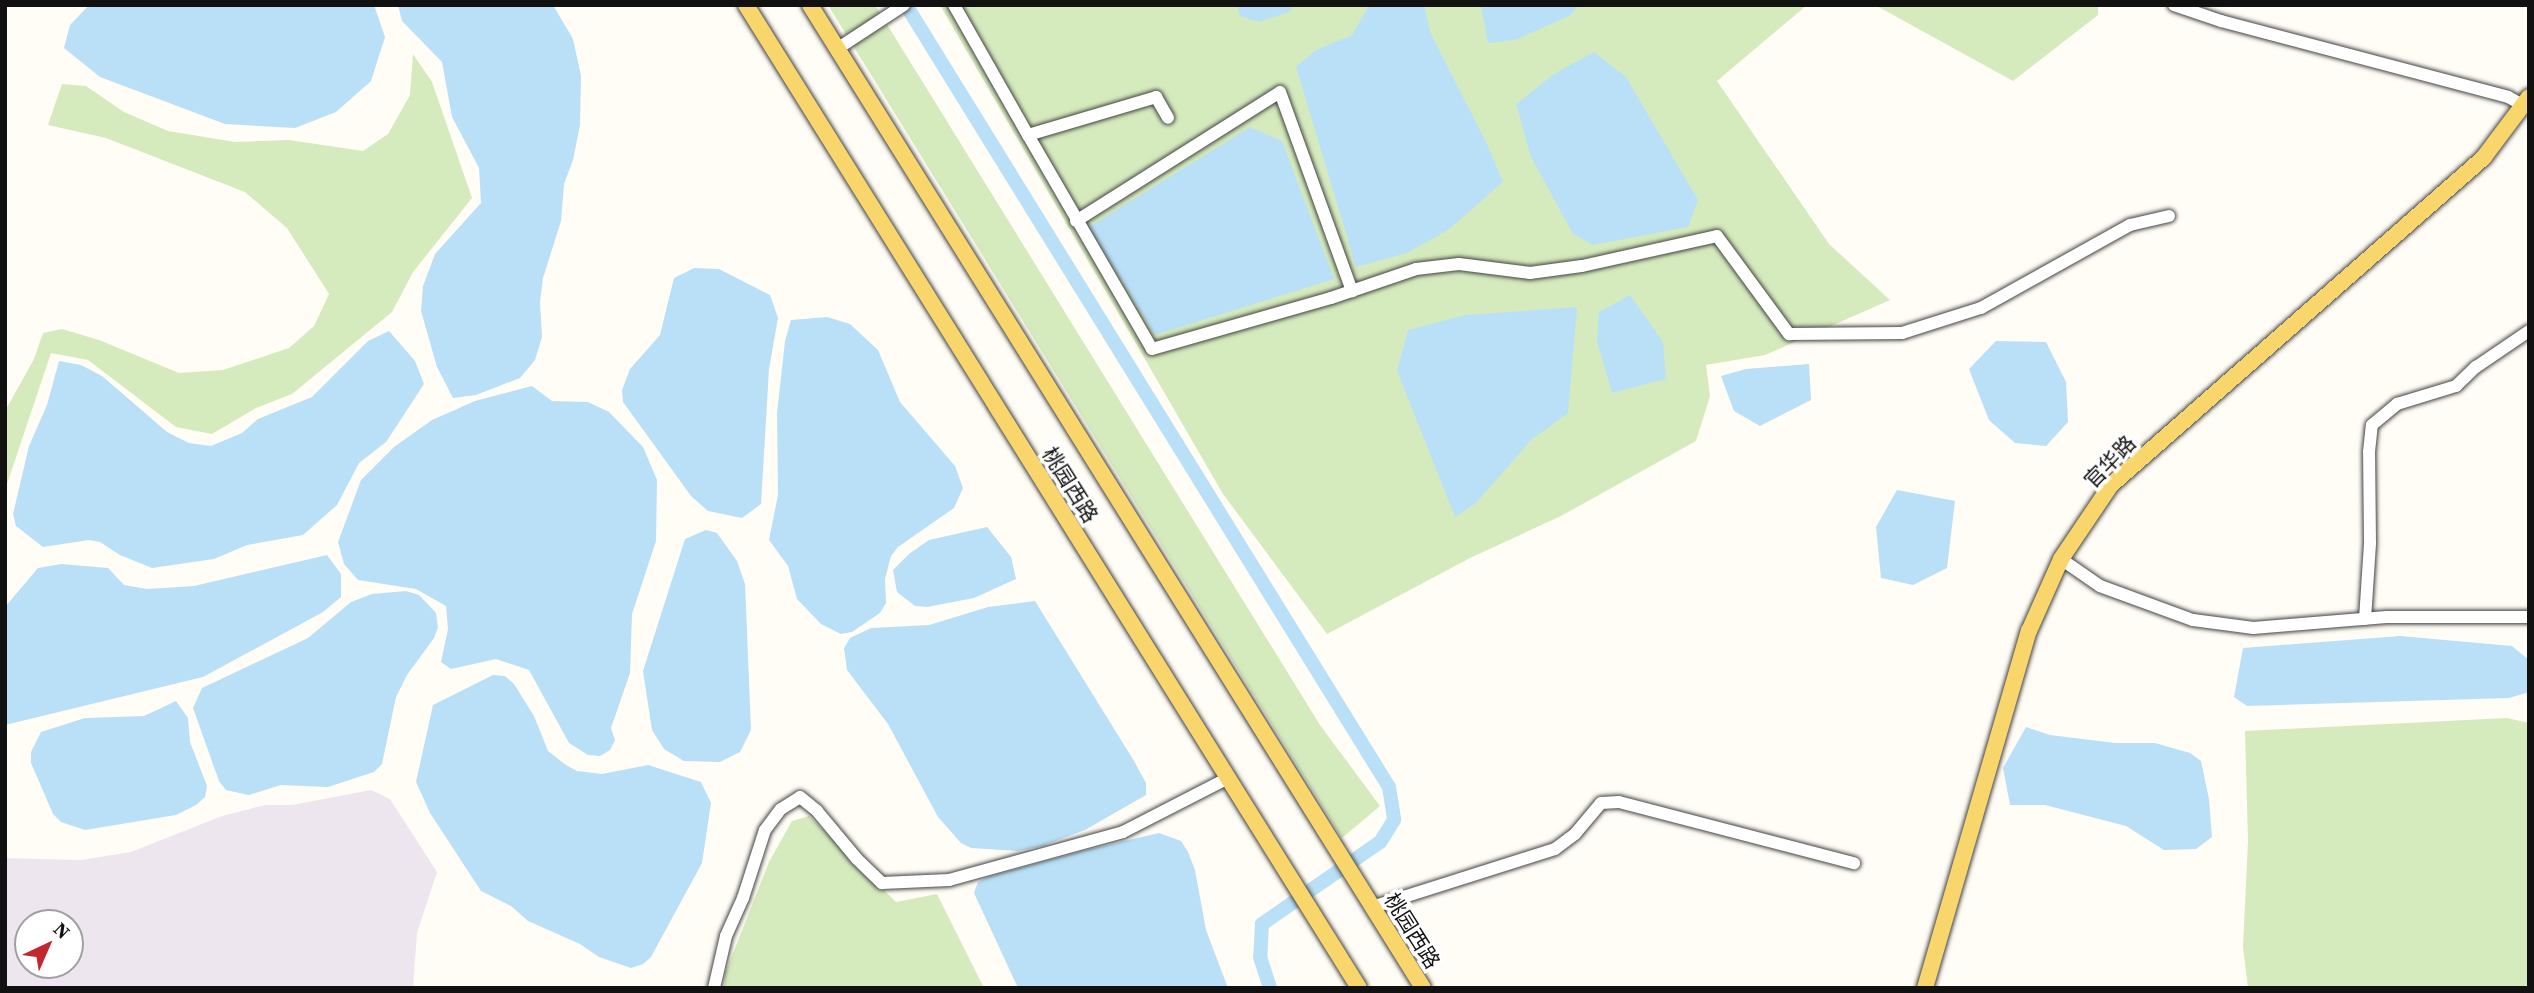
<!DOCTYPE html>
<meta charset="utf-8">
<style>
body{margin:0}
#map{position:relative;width:2534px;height:993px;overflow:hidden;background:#fffdf5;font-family:"Source Serif 4","Noto Sans SC",serif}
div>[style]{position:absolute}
.industrial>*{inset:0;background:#eee6ef}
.green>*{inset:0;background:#d5ebbd}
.water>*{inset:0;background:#b9e0f7}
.canal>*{height:14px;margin:-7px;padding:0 7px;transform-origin:7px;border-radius:7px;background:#b9e0f7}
.roads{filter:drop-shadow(0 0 2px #444) drop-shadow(0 0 2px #444)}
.minor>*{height:12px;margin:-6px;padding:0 6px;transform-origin:6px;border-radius:6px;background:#fff}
.major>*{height:16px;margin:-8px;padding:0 8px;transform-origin:8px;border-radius:8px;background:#f9d66b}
span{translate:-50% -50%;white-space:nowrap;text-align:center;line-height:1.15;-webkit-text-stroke:7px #fff;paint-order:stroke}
.street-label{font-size:21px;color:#111}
.frame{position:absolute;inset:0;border:7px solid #111;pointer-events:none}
.north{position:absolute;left:14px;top:909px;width:70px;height:70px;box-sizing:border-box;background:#fff;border:2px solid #a0a0a0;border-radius:50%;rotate:44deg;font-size:19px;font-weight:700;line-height:28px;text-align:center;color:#111}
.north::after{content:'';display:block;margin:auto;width:24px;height:32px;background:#c4262e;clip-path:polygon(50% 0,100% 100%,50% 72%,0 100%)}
</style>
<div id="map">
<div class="industrial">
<i style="clip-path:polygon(evenodd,371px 790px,390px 799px,437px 872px,417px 933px,413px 988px,5px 988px,5px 858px,81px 860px,131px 852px,222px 816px,265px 805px,292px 805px,371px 790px,28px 923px,70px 923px,70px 965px,28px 965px,28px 923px)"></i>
</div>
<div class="green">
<i style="clip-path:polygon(828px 5px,875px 5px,1320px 725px,1380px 806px,1342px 838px)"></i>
<i style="clip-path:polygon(940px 5px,1807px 5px,1717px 81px,1829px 244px,1890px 300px,1765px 355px,1706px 365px,1710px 396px,1696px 441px,1561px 516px,1470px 558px,1327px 634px,1223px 494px)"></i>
<i style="clip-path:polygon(1875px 5px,2098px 5px,2098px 15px,2013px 81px)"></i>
<i style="clip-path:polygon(413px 54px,432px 82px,472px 198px,413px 272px,392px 312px,292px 394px,256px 408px,212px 434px,176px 427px,88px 360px,51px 353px,5px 490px,5px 411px,34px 359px,43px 333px,62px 329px,99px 340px,179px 373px,223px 370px,289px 348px,314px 326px,329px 294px,287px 228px,245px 192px,106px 138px,48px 125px,62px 84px,86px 86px,124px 112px,168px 131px,235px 142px,289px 140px,363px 151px,388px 134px,410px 95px)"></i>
<i style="clip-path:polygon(2507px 718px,2529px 723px,2529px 988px,2248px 988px,2243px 947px,2248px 841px,2245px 731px)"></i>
<i style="clip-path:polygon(809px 816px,896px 902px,937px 894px,984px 988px,724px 988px,725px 974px,769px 862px,792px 821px)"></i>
</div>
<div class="water">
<i style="clip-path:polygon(89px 5px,374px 5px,385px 37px,371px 81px,336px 112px,295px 128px,225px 124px,100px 77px,64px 48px,70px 25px)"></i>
<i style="clip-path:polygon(398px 5px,553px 5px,573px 39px,581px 76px,580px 125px,573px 160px,564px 184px,561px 221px,543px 278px,540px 302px,542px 337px,535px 360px,520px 378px,476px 395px,453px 398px,437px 367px,421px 311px,423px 286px,435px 254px,481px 203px,479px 168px,452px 117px,442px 62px,402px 21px)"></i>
<i style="clip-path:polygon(1237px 5px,1294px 5px,1289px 12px,1259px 22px,1240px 16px)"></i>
<i style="clip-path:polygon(1424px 5px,1430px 32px,1486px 142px,1503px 182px,1448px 230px,1407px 253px,1356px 267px,1296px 67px,1316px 50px,1352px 35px,1369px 6px)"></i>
<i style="clip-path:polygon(1481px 5px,1580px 5px,1569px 16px,1515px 40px,1488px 43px)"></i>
<i style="clip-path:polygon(1594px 52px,1626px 77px,1698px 200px,1688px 227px,1593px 245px,1573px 234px,1531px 157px,1516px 104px,1554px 74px)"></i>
<i style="clip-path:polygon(1250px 127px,1282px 141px,1334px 279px,1155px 335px,1089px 227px)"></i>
<i style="clip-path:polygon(694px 268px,719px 269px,770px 295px,778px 318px,769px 369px,761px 504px,742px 518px,708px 511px,691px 496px,623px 402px,622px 390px,630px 369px,660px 335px,674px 278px)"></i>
<i style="clip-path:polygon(1630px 295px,1663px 342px,1666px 379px,1612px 393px,1597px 341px,1599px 312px)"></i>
<i style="clip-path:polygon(1577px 307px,1568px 413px,1531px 440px,1476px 503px,1455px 517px,1397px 371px,1408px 330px,1466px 315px)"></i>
<i style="clip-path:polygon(827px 317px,850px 324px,878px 350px,900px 402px,955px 466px,963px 488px,954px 508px,898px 547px,891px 556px,885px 579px,886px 603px,880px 613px,852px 632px,841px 634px,821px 624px,797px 599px,788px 566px,769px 540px,778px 495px,777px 413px,785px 341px,791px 320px)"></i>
<i style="clip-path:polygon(389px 331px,415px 361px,424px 384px,386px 442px,359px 463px,337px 505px,303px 535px,247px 545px,214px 559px,152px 568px,120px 555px,100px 542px,89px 540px,43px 547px,16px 526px,13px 514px,29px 446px,47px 405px,59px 361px,81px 365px,102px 376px,167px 432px,189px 443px,211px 446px,242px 433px,258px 419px,312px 397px,368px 341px)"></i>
<i style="clip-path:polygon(1996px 341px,2046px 342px,2066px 382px,2068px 422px,2046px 446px,2015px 443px,1989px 420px,1969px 369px)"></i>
<i style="clip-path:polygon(1809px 364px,1811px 400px,1760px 426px,1734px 411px,1721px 376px,1746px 369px)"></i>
<i style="clip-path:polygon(532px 386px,552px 401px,588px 402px,609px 412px,643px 447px,657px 480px,656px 541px,632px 614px,630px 673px,611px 728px,615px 740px,610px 750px,600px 756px,588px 755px,569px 743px,529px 670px,496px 659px,451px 669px,441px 662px,448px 629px,446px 606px,416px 589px,358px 580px,344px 564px,338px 542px,361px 480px,394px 447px,432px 420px,475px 401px)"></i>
<i style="clip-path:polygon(1897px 490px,1955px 501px,1947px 568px,1913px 585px,1881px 578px,1876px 527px)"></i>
<i style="clip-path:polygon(987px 527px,1011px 557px,1016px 579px,974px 598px,927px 607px,915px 606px,897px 592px,893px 570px,909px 554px,929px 540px)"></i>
<i style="clip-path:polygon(706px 530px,717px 533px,737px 561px,745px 584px,751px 730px,740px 752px,720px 762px,684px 761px,664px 749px,652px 730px,643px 671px,685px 539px)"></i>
<i style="clip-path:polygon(327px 555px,341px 574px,341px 597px,323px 612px,203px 677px,5px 725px,5px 607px,38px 568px,61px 564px,108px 568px,124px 585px,147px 589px,194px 586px)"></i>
<i style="clip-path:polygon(406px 591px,419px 595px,436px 613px,438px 627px,434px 638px,407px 675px,396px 697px,382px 764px,374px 772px,328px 787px,281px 785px,249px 795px,226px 790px,219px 781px,193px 708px,202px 688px,308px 638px,351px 602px,372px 594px)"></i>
<i style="clip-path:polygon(1035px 601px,1134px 761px,1146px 783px,1146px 795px,1085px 830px,1042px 846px,1018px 851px,971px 848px,961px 843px,938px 817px,888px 724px,847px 670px,844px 648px,850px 638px,871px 628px,929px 625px,988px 607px)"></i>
<i style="clip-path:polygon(2400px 636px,2512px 646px,2529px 660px,2529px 692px,2509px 698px,2247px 706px,2234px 697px,2243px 648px)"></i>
<i style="clip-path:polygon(493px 675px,505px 676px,514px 684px,534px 716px,548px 751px,566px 765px,577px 771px,602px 774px,648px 765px,701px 782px,711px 803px,702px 863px,651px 957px,643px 964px,631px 968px,599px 957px,580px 944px,528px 921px,511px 906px,481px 891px,430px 813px,416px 782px,433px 705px)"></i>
<i style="clip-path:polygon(176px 701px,188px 718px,190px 742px,207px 786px,205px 797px,196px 805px,176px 815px,85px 830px,61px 822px,53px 814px,31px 763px,31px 752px,41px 732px,85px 718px,144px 716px)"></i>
<i style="clip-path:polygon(2026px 727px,2050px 735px,2115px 743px,2155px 743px,2190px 753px,2201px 761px,2209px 799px,2212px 837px,2196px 849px,2164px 850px,2126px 826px,2045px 805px,2010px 805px,2003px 768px)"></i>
<i style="clip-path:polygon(1159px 833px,1181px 841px,1188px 852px,1195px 870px,1206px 930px,1228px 988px,1018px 988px,974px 893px,978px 882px,988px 877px,1090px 849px)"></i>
</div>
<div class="canal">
<i style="left:906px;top:5px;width:919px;rotate:58.3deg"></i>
<i style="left:1389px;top:787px;width:33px;rotate:81deg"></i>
<i style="left:1394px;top:820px;width:26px;rotate:122deg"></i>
<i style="left:1380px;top:842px;width:144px;rotate:145.2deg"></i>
<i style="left:1262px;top:924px;width:33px;rotate:93deg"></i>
<i style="left:1260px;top:957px;width:33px;rotate:72deg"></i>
</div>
<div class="roads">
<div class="minor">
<i style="left:954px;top:5px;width:150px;rotate:60.4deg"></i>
<i style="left:1028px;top:135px;width:134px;rotate:-16.5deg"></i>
<i style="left:1156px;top:97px;width:24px;rotate:60deg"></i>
<i style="left:2174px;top:5px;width:50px;rotate:18.8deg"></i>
<i style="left:2221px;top:21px;width:297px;rotate:14.8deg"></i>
<i style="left:2508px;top:97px;width:17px;rotate:28deg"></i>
<i style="left:837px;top:49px;width:80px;rotate:-33.3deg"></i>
<i style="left:1028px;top:135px;width:247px;rotate:59.9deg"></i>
<i style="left:1152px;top:349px;width:186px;rotate:-15.9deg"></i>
<i style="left:1331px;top:298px;width:90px;rotate:-18.8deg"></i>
<i style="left:1416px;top:269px;width:43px;rotate:-6.6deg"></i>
<i style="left:1459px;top:264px;width:72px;rotate:7.2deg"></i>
<i style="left:1530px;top:273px;width:52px;rotate:-7.7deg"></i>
<i style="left:1582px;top:266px;width:138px;rotate:-12.5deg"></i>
<i style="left:1717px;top:236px;width:122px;rotate:53.7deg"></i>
<i style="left:1789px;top:334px;width:113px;rotate:-0.5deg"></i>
<i style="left:1902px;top:333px;width:83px;rotate:-17.6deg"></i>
<i style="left:1981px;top:308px;width:171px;rotate:-29.1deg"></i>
<i style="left:2130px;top:225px;width:40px;rotate:-13deg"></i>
<i style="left:1076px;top:221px;width:241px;rotate:-32.3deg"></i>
<i style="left:1280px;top:92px;width:212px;rotate:70.1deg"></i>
<i style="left:2061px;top:559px;width:47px;rotate:34.7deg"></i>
<i style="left:2100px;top:586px;width:99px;rotate:20.1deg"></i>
<i style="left:2193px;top:620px;width:61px;rotate:7.6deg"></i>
<i style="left:2253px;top:628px;width:134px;rotate:-4.7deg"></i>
<i style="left:2387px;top:617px;width:142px"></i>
<i style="left:2365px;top:619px;width:76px;rotate:-86.2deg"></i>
<i style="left:2370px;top:543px;width:91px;rotate:-90.6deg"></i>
<i style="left:2369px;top:452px;width:27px;rotate:-84deg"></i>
<i style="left:2372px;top:425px;width:33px;rotate:-40deg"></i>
<i style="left:2397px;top:404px;width:62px;rotate:-17deg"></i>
<i style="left:2456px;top:386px;width:28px;rotate:-44deg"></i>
<i style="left:2476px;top:367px;width:64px;rotate:-34.2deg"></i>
<i style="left:1372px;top:907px;width:192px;rotate:-17.6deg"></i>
<i style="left:1555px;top:849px;width:25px;rotate:-37deg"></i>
<i style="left:1575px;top:834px;width:40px;rotate:-50deg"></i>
<i style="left:1601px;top:803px;width:18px;rotate:-3deg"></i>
<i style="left:1619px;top:802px;width:243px;rotate:14.6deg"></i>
<i style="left:714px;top:988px;width:53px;rotate:-77deg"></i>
<i style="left:726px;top:936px;width:42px;rotate:-65.9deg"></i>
<i style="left:743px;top:898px;width:71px;rotate:-72.1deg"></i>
<i style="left:765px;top:830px;width:26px;rotate:-53deg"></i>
<i style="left:781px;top:809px;width:22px;rotate:-32deg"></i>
<i style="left:800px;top:797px;width:22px;rotate:39deg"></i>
<i style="left:817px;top:811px;width:62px;rotate:50.2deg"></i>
<i style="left:857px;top:859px;width:35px;rotate:44deg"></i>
<i style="left:882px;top:883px;width:67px;rotate:-2.6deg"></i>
<i style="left:949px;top:880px;width:180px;rotate:-15.4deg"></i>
<i style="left:1123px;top:832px;width:118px;rotate:-27.2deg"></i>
</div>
<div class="major">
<i style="left:746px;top:5px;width:1158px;rotate:58.05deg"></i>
<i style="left:810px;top:5px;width:1158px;rotate:58.05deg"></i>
<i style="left:1925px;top:988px;width:372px;rotate:-73.8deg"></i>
<i style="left:2029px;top:631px;width:79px;rotate:-66deg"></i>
<i style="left:2061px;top:559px;width:89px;rotate:-56deg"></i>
<i style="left:2111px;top:485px;width:497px;rotate:-41.3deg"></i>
<i style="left:2484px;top:157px;width:75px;rotate:-53.1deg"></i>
</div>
</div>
<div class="street-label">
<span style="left:2110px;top:462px;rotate:-46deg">官华路</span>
<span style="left:1070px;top:485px;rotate:58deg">桃园西路</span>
<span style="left:1412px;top:931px;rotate:58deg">桃园西路</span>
</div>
<div class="frame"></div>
<div class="north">N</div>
</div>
